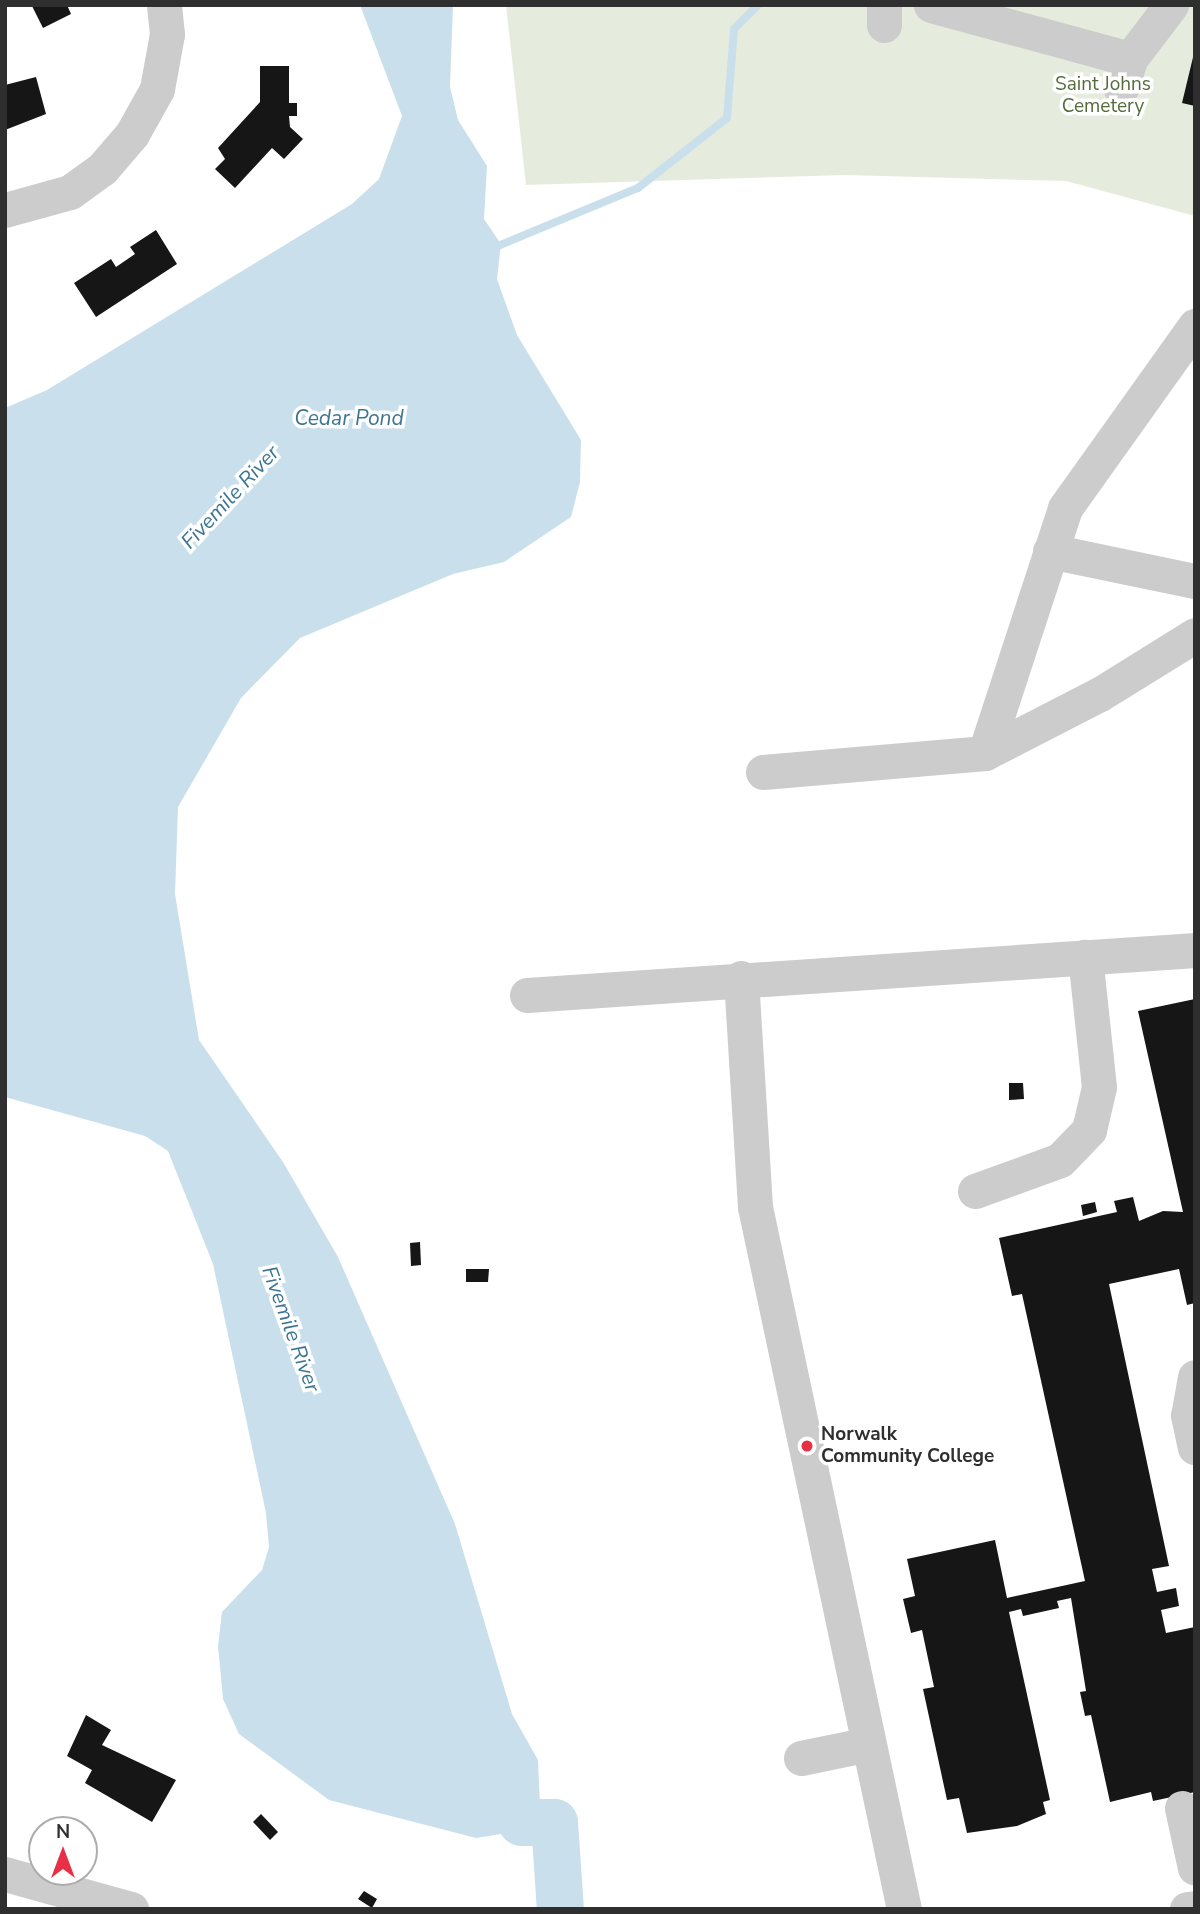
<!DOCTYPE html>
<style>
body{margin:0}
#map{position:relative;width:1200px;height:1914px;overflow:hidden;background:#fff;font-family:"Nunito Sans",sans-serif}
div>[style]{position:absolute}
.green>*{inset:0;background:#e6ecdd}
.water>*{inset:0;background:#c9e0ec}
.stream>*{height:8px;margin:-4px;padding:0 4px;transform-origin:4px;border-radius:4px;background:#c9e0ec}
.river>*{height:47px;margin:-23.5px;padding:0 23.5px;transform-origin:23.5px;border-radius:23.5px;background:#c9e0ec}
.building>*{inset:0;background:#161616}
.minor>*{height:35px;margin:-17.5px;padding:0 17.5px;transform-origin:17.5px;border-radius:17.5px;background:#ccc}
.dots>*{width:19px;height:19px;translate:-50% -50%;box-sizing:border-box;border:4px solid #fff;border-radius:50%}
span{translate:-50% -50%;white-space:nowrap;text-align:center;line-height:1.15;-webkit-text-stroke:7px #fff;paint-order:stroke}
.park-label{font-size:19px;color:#546b3c}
.poi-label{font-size:19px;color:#2f2f2f;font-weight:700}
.left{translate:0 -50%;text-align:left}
.water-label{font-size:21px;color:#3c7592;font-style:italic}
.frame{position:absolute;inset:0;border:7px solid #2f2f2f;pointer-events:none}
.north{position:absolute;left:28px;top:1816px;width:70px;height:70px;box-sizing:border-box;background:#fff;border:2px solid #acacac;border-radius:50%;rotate:0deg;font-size:19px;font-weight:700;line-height:28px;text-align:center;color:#2f2f2f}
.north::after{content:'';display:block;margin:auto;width:24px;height:32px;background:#e73046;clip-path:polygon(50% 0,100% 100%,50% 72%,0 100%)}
</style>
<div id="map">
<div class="green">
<i style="clip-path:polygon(506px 5px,1195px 5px,1195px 216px,1066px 181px,845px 175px,526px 185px)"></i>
</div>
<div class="water">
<i style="clip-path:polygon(360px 5px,453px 5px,450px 87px,458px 120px,487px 166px,484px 219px,501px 244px,497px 279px,517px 335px,581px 440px,580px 482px,571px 517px,504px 562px,453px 574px,300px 638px,241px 698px,178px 807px,175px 894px,199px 1040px,283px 1162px,338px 1257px,455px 1524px,512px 1714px,538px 1760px,540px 1807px,501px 1834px,476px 1838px,329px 1800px,239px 1734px,223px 1699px,218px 1646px,222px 1612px,262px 1570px,269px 1547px,266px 1513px,213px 1264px,168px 1151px,145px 1136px,5px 1097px,5px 408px,47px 390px,352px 204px,379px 179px,402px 116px)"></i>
</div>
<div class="stream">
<i style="left:493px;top:248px;width:157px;rotate:-22.5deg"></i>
<i style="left:638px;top:188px;width:113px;rotate:-38.2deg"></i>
<i style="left:727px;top:118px;width:89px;rotate:-85.5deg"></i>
<i style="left:734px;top:29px;width:34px;rotate:-45deg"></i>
</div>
<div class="river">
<i style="left:521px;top:1822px;width:33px"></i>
<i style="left:554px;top:1822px;width:87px;rotate:86.1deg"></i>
</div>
<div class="building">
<i style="clip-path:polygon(22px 5px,67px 5px,71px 14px,43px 28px,32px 6px)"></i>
<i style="clip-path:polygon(1195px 49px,1195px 106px,1182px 103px)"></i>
<i style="clip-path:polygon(260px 66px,289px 66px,289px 103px,297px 103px,297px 116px,289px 116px,290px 127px,303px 139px,284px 159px,272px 148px,235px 188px,215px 169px,225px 159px,218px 148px,260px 102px)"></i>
<i style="clip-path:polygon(36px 77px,46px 114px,5px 130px,5px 85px)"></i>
<i style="clip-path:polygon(156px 230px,177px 264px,96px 317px,74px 283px,111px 259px,116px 267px,135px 254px,130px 247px)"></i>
<i style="clip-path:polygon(1195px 999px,1195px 1303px,1187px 1305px,1179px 1269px,1109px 1284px,1169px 1566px,1152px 1569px,1157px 1592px,1176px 1588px,1179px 1606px,1161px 1610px,1166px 1633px,1195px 1627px,1195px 1792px,1153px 1801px,1151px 1792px,1110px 1802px,1091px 1715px,1085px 1716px,1080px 1692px,1086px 1691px,1071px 1598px,1057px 1601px,1059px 1608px,1023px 1616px,1021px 1609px,1009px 1612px,1050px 1800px,1043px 1802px,1046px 1814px,1017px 1826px,967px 1833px,959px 1798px,947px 1800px,923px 1689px,934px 1687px,922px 1630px,911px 1633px,903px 1599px,915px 1596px,907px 1559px,995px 1540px,1007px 1598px,1085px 1581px,1022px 1294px,1012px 1296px,999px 1238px,1117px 1212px,1114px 1201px,1133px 1197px,1139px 1221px,1163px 1211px,1183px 1212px,1138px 1011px)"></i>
<i style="clip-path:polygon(1009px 1083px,1023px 1083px,1024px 1099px,1009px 1100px)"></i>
<i style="clip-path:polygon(1095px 1202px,1097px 1212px,1083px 1216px,1081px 1205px)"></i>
<i style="clip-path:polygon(420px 1242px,421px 1265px,411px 1266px,410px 1243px)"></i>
<i style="clip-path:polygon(466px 1269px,489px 1269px,488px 1282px,466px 1282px)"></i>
<i style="clip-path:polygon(86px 1715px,111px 1730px,102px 1745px,176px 1780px,152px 1822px,85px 1783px,92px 1770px,67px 1756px)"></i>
<i style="clip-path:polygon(261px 1814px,278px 1832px,270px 1840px,253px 1822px)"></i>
<i style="clip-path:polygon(364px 1891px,377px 1899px,372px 1908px,358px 1899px)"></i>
</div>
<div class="minor">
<i style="left:931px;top:5px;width:206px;rotate:15.2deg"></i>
<i style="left:884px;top:25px;width:20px;rotate:-90deg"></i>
<i style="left:1121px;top:89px;width:31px;rotate:-73deg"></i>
<i style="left:1130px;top:59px;width:68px;rotate:-52.8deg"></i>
<i style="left:5px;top:210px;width:67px;rotate:-15.5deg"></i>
<i style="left:70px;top:192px;width:39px;rotate:-36deg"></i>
<i style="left:102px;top:169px;width:46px;rotate:-49.4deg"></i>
<i style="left:132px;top:134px;width:51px;rotate:-60.9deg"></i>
<i style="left:157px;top:89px;width:56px;rotate:-79.7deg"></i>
<i style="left:167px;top:34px;width:29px;rotate:-96deg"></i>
<i style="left:1050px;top:551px;width:148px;rotate:11.7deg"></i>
<i style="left:985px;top:753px;width:129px;rotate:-27.2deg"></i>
<i style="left:1100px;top:694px;width:112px;rotate:-31.8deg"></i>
<i style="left:763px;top:772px;width:223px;rotate:-4.9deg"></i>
<i style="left:985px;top:753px;width:258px;rotate:-71.9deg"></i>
<i style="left:1065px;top:508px;width:224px;rotate:-54.5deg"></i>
<i style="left:741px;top:978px;width:229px;rotate:86.5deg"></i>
<i style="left:755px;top:1207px;width:718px;rotate:78.02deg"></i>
<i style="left:527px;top:995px;width:670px;rotate:-3.85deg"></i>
<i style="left:975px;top:1191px;width:90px;rotate:-20deg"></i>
<i style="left:1060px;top:1160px;width:42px;rotate:-46deg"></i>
<i style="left:1089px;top:1130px;width:44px;rotate:-76.9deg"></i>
<i style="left:1099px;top:1087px;width:131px;rotate:-96.1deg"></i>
<i style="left:1195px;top:1377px;width:39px;rotate:100deg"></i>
<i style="left:1188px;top:1415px;width:33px;rotate:78deg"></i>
<i style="left:801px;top:1758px;width:69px;rotate:-11.6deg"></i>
<i style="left:1182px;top:1808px;width:61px;rotate:77.8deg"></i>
<i style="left:5px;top:1874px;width:131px;rotate:15.5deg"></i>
<i style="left:1187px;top:1909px;width:8px;rotate:-7deg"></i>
</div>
<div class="dots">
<i style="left:807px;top:1446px;background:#e73046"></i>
</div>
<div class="park-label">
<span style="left:1103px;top:96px">Saint Johns<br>Cemetery</span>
</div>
<div class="poi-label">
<span class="left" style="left:821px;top:1446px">Norwalk<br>Community College</span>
</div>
<div class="water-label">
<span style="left:349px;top:418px">Cedar Pond</span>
<span style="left:230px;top:497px;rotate:-47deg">Fivemile River</span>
<span style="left:291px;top:1329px;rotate:70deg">Fivemile River</span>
</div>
<div class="frame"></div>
<div class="north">N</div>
</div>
